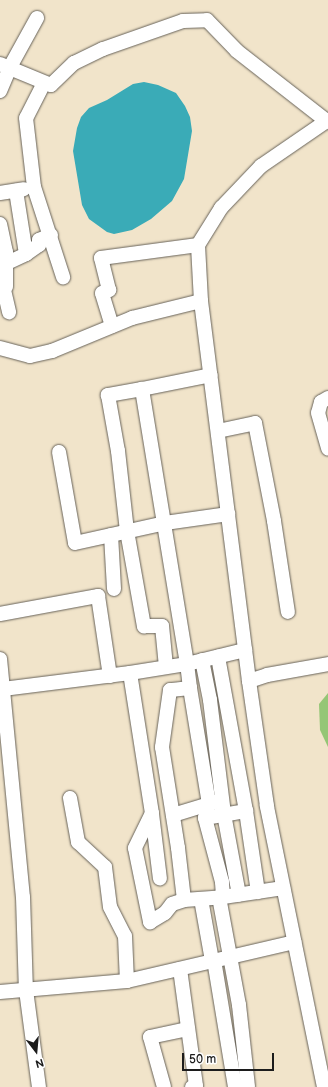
<!DOCTYPE html>
<style>
body{margin:0}
#map{position:relative;width:328px;height:1087px;overflow:hidden;background:#f1e4ca;font-family:"Balsamiq Sans",sans-serif}
div>[style]{position:absolute}
.green>*{inset:0;background:#95c676}
.water>*{inset:0;background:#3aabb7}
.roads{filter:drop-shadow(0 0 1px #676259) drop-shadow(0 0 1px #676259)}
.minor>*{height:14px;margin:-7px;padding:0 7px;transform-origin:7px;border-radius:7px;background:#fff}
span{translate:-50% -50%;white-space:nowrap;text-align:center;line-height:1.15;-webkit-text-stroke:3.5px #fff;paint-order:stroke}
.north{position:absolute;left:16px;top:1031px;width:40px;height:40px;-webkit-text-stroke:3px #fff;paint-order:stroke;rotate:164deg;font-size:11px;font-weight:700;line-height:16px;text-align:center;color:#1c1c1c}
.north::after{content:'';display:block;margin:auto;width:14px;height:18px;background:#1c1c1c;clip-path:polygon(50% 0,100% 100%,50% 72%,0 100%)}
.scale{position:absolute;left:182px;top:1053px;width:92px;height:18px;box-sizing:border-box;border:2px solid #1c1c1c;border-top:0;padding-left:5px;font-size:12px;line-height:14px;white-space:nowrap;color:#1c1c1c;-webkit-text-stroke:3px #fff;paint-order:stroke}
</style>
<div id="map">
<div class="green">
<i style="clip-path:polygon(328px 693px,328px 747px,320px 730px,319px 704px)"></i>
</div>
<div class="water">
<i style="clip-path:polygon(144px 82px,158px 85px,176px 93px,185px 106px,190px 117px,192px 131px,184px 179px,172px 201px,151px 219px,132px 230px,114px 234px,107px 232px,89px 219px,82px 205px,73px 151px,77px 128px,81px 117px,89px 108px,107px 100px,133px 84px)"></i>
</div>
<div class="roads">
<div class="minor">
<i style="left:0;top:64px;width:55px;rotate:22.4deg"></i>
<i style="left:51px;top:85px;width:32px;rotate:-44deg"></i>
<i style="left:74px;top:63px;width:32px;rotate:-26deg"></i>
<i style="left:103px;top:49px;width:85px;rotate:-19.3deg"></i>
<i style="left:183px;top:21px;width:24px;rotate:-2deg"></i>
<i style="left:207px;top:20px;width:43px;rotate:45.9deg"></i>
<i style="left:237px;top:51px;width:115px;rotate:38deg"></i>
<i style="left:44px;top:83px;width:39px;rotate:117deg"></i>
<i style="left:26px;top:118px;width:69px;rotate:83.4deg"></i>
<i style="left:34px;top:187px;width:95px;rotate:72.1deg"></i>
<i style="left:0;top:91px;width:26px;rotate:-67deg"></i>
<i style="left:10px;top:67px;width:56px;rotate:-61.1deg"></i>
<i style="left:0;top:193px;width:24px;rotate:-9deg"></i>
<i style="left:0;top:224px;width:29px;rotate:78deg"></i>
<i style="left:6px;top:252px;width:34px;rotate:90deg"></i>
<i style="left:6px;top:286px;width:4px;rotate:117deg"></i>
<i style="left:4px;top:290px;width:23px;rotate:77deg"></i>
<i style="left:26px;top:254px;width:16px;rotate:-35deg"></i>
<i style="left:39px;top:245px;width:5px;rotate:-90deg"></i>
<i style="left:39px;top:240px;width:13px;rotate:-23deg"></i>
<i style="left:5px;top:264px;width:23px;rotate:-25deg"></i>
<i style="left:26px;top:254px;width:64px;rotate:-99deg"></i>
<i style="left:112px;top:326px;width:34px;rotate:-107deg"></i>
<i style="left:102px;top:293px;width:8px;rotate:-23deg"></i>
<i style="left:109px;top:290px;width:33px;rotate:-104deg"></i>
<i style="left:101px;top:258px;width:98px;rotate:-7.6deg"></i>
<i style="left:0;top:348px;width:31px;rotate:15deg"></i>
<i style="left:30px;top:356px;width:23px;rotate:-13deg"></i>
<i style="left:52px;top:351px;width:87px;rotate:-22.4deg"></i>
<i style="left:132px;top:318px;width:71px;rotate:-13.8deg"></i>
<i style="left:142px;top:389px;width:35px;rotate:170deg"></i>
<i style="left:108px;top:395px;width:57px;rotate:79.9deg"></i>
<i style="left:118px;top:451px;width:81px;rotate:83.6deg"></i>
<i style="left:127px;top:531px;width:97px;rotate:79.9deg"></i>
<i style="left:144px;top:626px;width:18px"></i>
<i style="left:162px;top:626px;width:41px;rotate:84.4deg"></i>
<i style="left:328px;top:398px;width:8px;rotate:150deg"></i>
<i style="left:321px;top:402px;width:11px;rotate:105deg"></i>
<i style="left:318px;top:413px;width:37px;rotate:74deg"></i>
<i style="left:218px;top:431px;width:38px;rotate:-12deg"></i>
<i style="left:255px;top:423px;width:100px;rotate:79deg"></i>
<i style="left:274px;top:521px;width:92px;rotate:81.3deg"></i>
<i style="left:59px;top:452px;width:92px;rotate:80deg"></i>
<i style="left:75px;top:543px;width:92px;rotate:-12.5deg"></i>
<i style="left:165px;top:523px;width:64px;rotate:-8.1deg"></i>
<i style="left:111px;top:535px;width:54px;rotate:86.8deg"></i>
<i style="left:0;top:614px;width:100px;rotate:-10.4deg"></i>
<i style="left:98px;top:596px;width:81px;rotate:81.5deg"></i>
<i style="left:0;top:659px;width:239px;rotate:84.5deg"></i>
<i style="left:23px;top:897px;width:93px;rotate:88.2deg"></i>
<i style="left:26px;top:990px;width:98px;rotate:82.4deg"></i>
<i style="left:202px;top:660px;width:41px;rotate:78.7deg"></i>
<i style="left:210px;top:700px;width:115px;rotate:83deg"></i>
<i style="left:224px;top:814px;width:82px;rotate:79.5deg"></i>
<i style="left:130px;top:673px;width:142px;rotate:81.1deg"></i>
<i style="left:152px;top:813px;width:39px;rotate:116deg"></i>
<i style="left:135px;top:848px;width:76px;rotate:78.5deg"></i>
<i style="left:150px;top:922px;width:17px;rotate:-31deg"></i>
<i style="left:165px;top:913px;width:11px;rotate:-52deg"></i>
<i style="left:172px;top:904px;width:13px;rotate:-18deg"></i>
<i style="left:249px;top:681px;width:19px;rotate:-18deg"></i>
<i style="left:267px;top:675px;width:62px;rotate:-10.2deg"></i>
<i style="left:190px;top:688px;width:24px;rotate:-97deg"></i>
<i style="left:187px;top:664px;width:279px;rotate:-99.3deg"></i>
<i style="left:142px;top:389px;width:70px;rotate:-11.5deg"></i>
<i style="left:3px;top:689px;width:128px;rotate:-7.2deg"></i>
<i style="left:130px;top:673px;width:58px;rotate:-9deg"></i>
<i style="left:187px;top:664px;width:60px;rotate:-13.6deg"></i>
<i style="left:70px;top:798px;width:45px;rotate:79.7deg"></i>
<i style="left:78px;top:842px;width:37px;rotate:43deg"></i>
<i style="left:105px;top:867px;width:40px;rotate:82.9deg"></i>
<i style="left:110px;top:907px;width:33px;rotate:63deg"></i>
<i style="left:125px;top:936px;width:45px;rotate:87.5deg"></i>
<i style="left:222px;top:800px;width:14px;rotate:163deg"></i>
<i style="left:209px;top:804px;width:118px;rotate:-99.3deg"></i>
<i style="left:190px;top:688px;width:20px;rotate:174deg"></i>
<i style="left:170px;top:690px;width:58px;rotate:98deg"></i>
<i style="left:162px;top:747px;width:102px;rotate:81deg"></i>
<i style="left:178px;top:848px;width:52px;rotate:83.4deg"></i>
<i style="left:184px;top:900px;width:39px;rotate:-4deg"></i>
<i style="left:207px;top:810px;width:8px;rotate:104deg"></i>
<i style="left:205px;top:818px;width:66px;rotate:75.1deg"></i>
<i style="left:222px;top:882px;width:15px;rotate:86deg"></i>
<i style="left:223px;top:897px;width:61px;rotate:-8.5deg"></i>
<i style="left:246px;top:811px;width:82px;rotate:81.6deg"></i>
<i style="left:152px;top:814px;width:65px;rotate:83deg"></i>
<i style="left:173px;top:815px;width:38px;rotate:-17deg"></i>
<i style="left:205px;top:818px;width:42px;rotate:-9.7deg"></i>
<i style="left:246px;top:811px;width:157px;rotate:-100.3deg"></i>
<i style="left:219px;top:897px;width:110px;rotate:79.5deg"></i>
<i style="left:239px;top:1005px;width:82px;rotate:83.7deg"></i>
<i style="left:201px;top:899px;width:63px;rotate:79.9deg"></i>
<i style="left:214px;top:960px;width:129px;rotate:80.6deg"></i>
<i style="left:180px;top:969px;width:118px;rotate:82.2deg"></i>
<i style="left:196px;top:1086px;width:4px;rotate:166deg"></i>
<i style="left:0;top:992px;width:127px;rotate:-5deg"></i>
<i style="left:127px;top:981px;width:172px;rotate:-13.1deg"></i>
<i style="left:164px;top:1087px;width:52px;rotate:-105.6deg"></i>
<i style="left:150px;top:1037px;width:39px;rotate:-12deg"></i>
<i style="left:324px;top:1087px;width:287px;rotate:-101.5deg"></i>
<i style="left:267px;top:806px;width:126px;rotate:-98.2deg"></i>
<i style="left:249px;top:681px;width:383px;rotate:-97.2deg"></i>
<i style="left:201px;top:301px;width:56px;rotate:-93.1deg"></i>
<i style="left:198px;top:245px;width:44px;rotate:-58.1deg"></i>
<i style="left:221px;top:208px;width:58px;rotate:-46.4deg"></i>
<i style="left:261px;top:166px;width:81px;rotate:-34.5deg"></i>
</div>
</div>
<div class="north">N</div>
<div class="scale">50 m</div>
</div>
